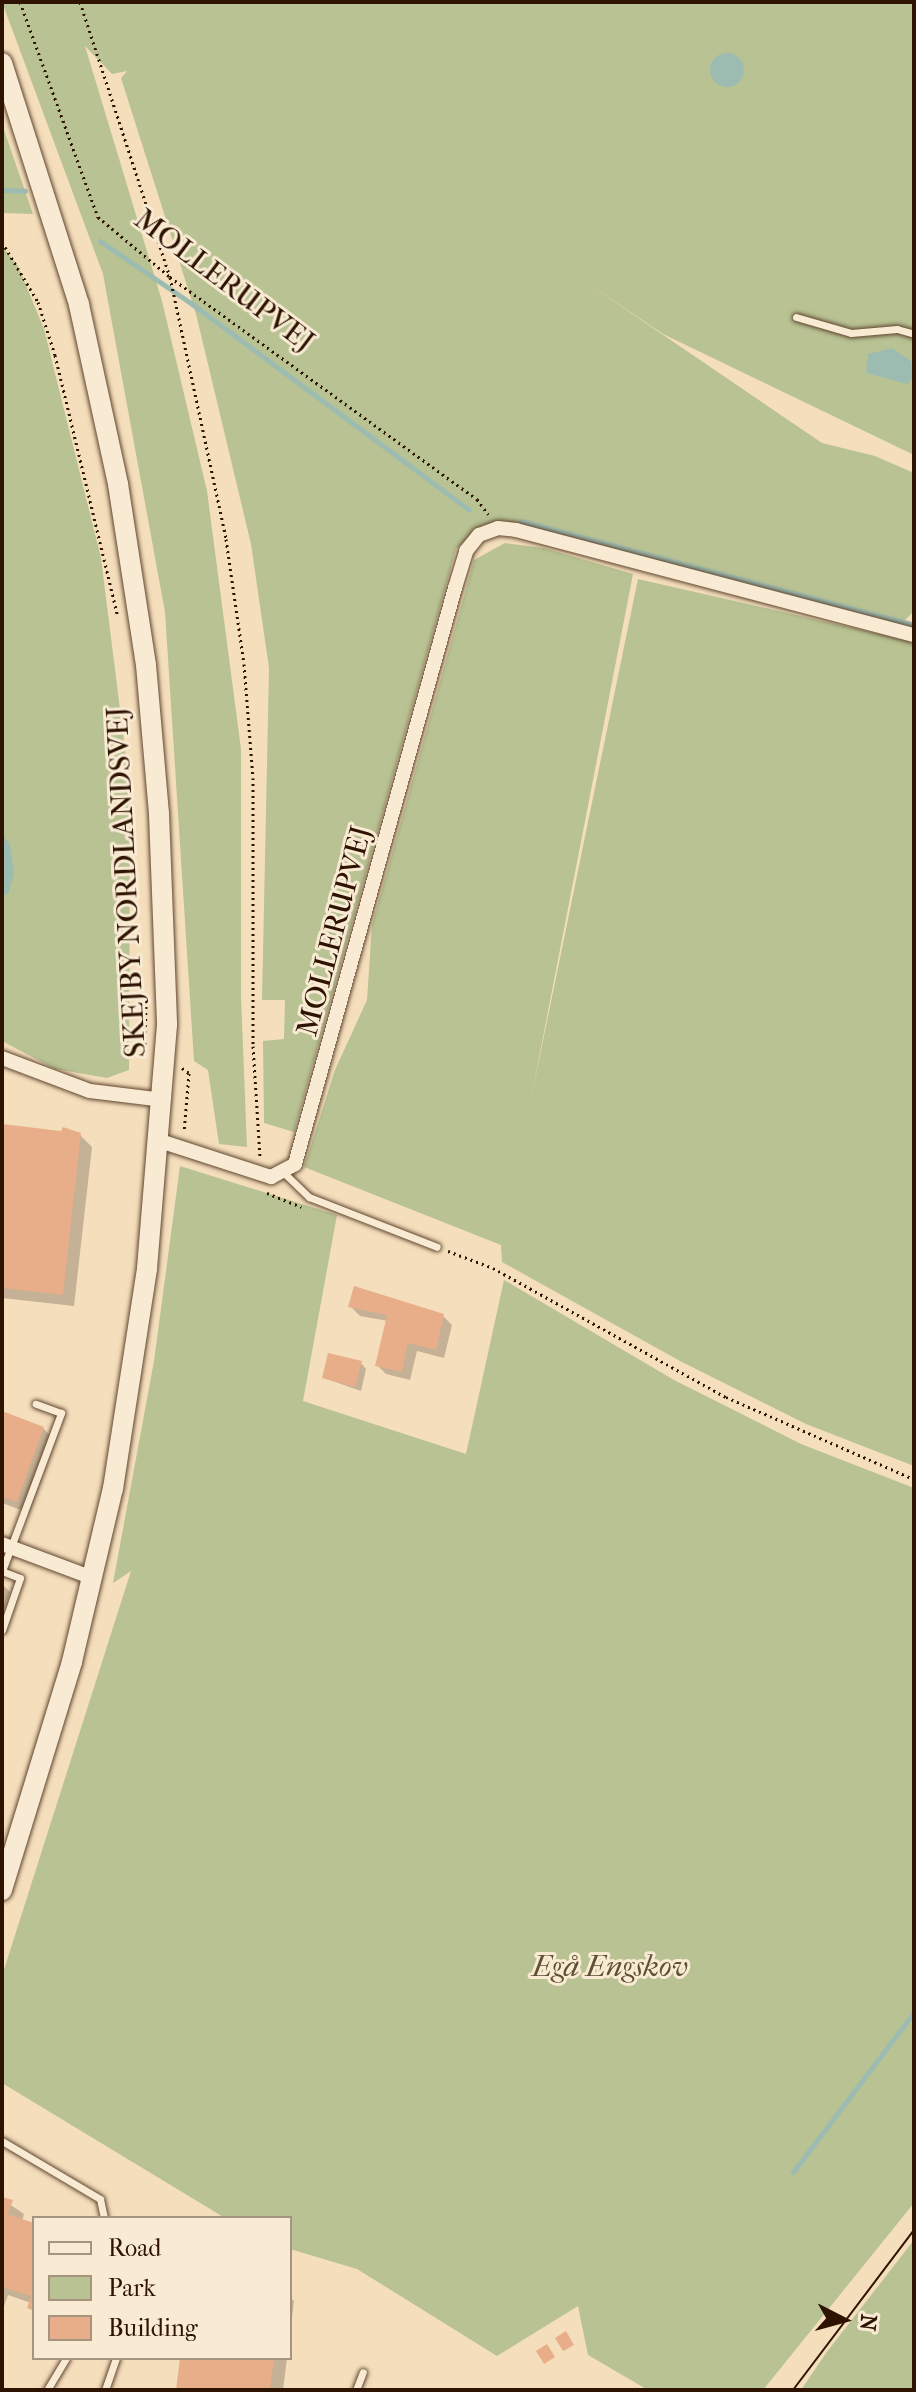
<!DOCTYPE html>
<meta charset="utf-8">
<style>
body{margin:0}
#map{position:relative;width:916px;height:2392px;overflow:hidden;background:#f5debc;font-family:"IM FELL French Canon",serif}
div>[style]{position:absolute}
.green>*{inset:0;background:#b8c293}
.water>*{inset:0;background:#9cbcb2}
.round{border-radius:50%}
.shadow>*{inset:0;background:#0003}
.stream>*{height:5px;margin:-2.5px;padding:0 2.5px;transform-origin:2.5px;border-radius:2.5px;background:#9cbcb2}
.building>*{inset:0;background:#e7ae89}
.path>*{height:3px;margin-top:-1.5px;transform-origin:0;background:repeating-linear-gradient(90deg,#2d1300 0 2px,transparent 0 6px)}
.roads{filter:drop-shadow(0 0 2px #5f462f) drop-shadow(0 0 2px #5f462f)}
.lane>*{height:7px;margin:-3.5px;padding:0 3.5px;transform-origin:3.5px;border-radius:3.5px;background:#f8ead3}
.street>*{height:14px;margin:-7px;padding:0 7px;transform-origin:7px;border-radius:7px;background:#f8ead3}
.secondary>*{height:20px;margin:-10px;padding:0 10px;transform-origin:10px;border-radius:10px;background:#f8ead3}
.tram>*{height:2px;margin:-1px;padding:0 1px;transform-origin:1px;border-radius:1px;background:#2d1300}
span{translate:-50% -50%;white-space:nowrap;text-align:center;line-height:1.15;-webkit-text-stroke:6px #f8ead3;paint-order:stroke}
.street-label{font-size:30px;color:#2d1300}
.park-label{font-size:30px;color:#5e5033;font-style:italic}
.frame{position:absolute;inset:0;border:4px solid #2d1300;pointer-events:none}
.legend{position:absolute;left:32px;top:2216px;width:260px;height:144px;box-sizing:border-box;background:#f8ead3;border:2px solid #a7947f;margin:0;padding:10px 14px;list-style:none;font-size:24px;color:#2d1300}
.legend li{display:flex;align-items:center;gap:16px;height:40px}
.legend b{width:40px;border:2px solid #a7947f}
.north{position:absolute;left:804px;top:2280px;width:80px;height:80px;-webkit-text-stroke:6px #f8ead3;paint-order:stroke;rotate:96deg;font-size:22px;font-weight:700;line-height:32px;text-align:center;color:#2d1300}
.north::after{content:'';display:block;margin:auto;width:28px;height:36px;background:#2d1300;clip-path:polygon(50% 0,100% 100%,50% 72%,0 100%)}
</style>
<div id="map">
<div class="green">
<i style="clip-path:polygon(2px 2px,914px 2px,914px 455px,663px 334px,578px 277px,822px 443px,875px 456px,914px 473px,914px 611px,904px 621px,548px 528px,503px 523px,476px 532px,456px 549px,294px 1132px,264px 1123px,263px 1041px,284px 1039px,285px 1000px,262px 1000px,269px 668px,251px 544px,196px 314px,121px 78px,127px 71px,112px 74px,85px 46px,162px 301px,207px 491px,241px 749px,241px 997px,247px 1147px,219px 1144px,208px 1070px,194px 1061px,165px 612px,103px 274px)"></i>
<i style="clip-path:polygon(2px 124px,25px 191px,33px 214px,2px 213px)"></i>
<i style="clip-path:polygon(2px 246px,18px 266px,44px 329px,101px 558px,130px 789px,129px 1070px,107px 1078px,55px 1069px,2px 1041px)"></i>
<i style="clip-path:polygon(505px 543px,544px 548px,633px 574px,531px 1099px,638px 579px,914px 642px,914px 1466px,806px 1424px,680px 1361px,502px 1262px,501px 1245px,304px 1167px,335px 1070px,367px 1000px,372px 925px,474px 560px)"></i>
<i style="clip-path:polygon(180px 1166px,337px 1215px,303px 1401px,466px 1454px,504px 1280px,674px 1380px,801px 1444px,914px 1488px,914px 2203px,763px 2390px,648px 2390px,588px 2355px,578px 2306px,497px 2356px,357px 2269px,290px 2249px,290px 2218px,225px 2218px,2px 2083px,2px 1976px,131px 1571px,113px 1583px,154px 1361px)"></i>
<i style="clip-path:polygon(914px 2240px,914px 2390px,801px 2390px,826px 2353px)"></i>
</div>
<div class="water">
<i class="round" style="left:710px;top:53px;width:34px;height:34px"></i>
<i style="clip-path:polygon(892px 348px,911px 361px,913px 376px,908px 384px,866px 373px,868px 354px)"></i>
<i style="clip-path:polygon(2px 835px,10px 844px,14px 873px,8px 895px,2px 893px)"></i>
</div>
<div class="shadow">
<i style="clip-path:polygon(2px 1126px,80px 1135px,92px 1147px,74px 1306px,2px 1298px)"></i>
<i style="clip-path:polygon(351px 1307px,443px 1316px,452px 1325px,444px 1358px,417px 1351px,410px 1380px,386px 1374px,377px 1365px,388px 1321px,360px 1316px)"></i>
<i style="clip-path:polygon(361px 1363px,366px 1369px,361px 1391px,324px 1378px)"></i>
<i style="clip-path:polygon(2px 1414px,43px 1428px,55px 1441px,29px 1513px,2px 1503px)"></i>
<i style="clip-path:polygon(2px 1584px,10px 1592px,2px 1616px)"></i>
<i style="clip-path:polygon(2px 2199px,24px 2214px,22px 2221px,34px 2225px,34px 2313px,31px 2303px,8px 2295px,2px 2312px)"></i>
<i style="clip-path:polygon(290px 2297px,294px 2301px,290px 2334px)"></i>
<i style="clip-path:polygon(182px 2358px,287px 2358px,283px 2390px,178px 2390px)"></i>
</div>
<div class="stream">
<i style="left:2px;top:190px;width:23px;rotate:2deg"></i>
<i style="left:100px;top:241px;width:112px;rotate:34.4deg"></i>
<i style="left:192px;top:304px;width:345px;rotate:36.6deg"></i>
<i style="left:521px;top:521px;width:407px;rotate:14.8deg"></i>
<i style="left:793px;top:2172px;width:201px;rotate:-52.9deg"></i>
</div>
<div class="building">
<i style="clip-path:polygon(2px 1124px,61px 1131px,63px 1127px,81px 1133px,63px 1295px,2px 1288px)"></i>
<i style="clip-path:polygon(354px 1286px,444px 1314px,436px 1350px,408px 1343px,402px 1372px,375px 1366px,387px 1315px,348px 1307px)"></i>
<i style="clip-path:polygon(328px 1353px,362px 1361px,355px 1387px,322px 1378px)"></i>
<i style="clip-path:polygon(2px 1411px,44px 1427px,17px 1502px,2px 1497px)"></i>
<i style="clip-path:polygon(2px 2197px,13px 2200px,8px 2214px,34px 2223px,34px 2311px,27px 2308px,31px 2296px,2px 2287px)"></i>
<i style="clip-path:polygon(566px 2331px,574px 2345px,563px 2351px,555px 2338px)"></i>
<i style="clip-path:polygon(547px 2344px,555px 2357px,544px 2364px,536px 2351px)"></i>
<i style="clip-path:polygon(180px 2358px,274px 2358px,270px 2390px,176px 2390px)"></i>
</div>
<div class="path">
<i style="left:20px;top:2px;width:229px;rotate:70.1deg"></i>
<i style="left:98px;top:217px;width:94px;rotate:39.8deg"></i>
<i style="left:170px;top:277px;width:379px;rotate:35.9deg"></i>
<i style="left:477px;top:499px;width:19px;rotate:54deg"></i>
<i style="left:80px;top:2px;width:289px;rotate:71.9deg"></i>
<i style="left:170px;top:277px;width:268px;rotate:77.9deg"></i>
<i style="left:226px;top:539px;width:126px;rotate:81.8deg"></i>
<i style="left:244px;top:664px;width:114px;rotate:85.5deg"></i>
<i style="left:253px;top:778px;width:268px;rotate:90deg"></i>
<i style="left:253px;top:1046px;width:110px;rotate:86.4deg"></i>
<i style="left:2px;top:242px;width:70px;rotate:59deg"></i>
<i style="left:38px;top:302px;width:56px;rotate:72.2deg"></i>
<i style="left:55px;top:355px;width:266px;rotate:76.5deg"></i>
<i style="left:145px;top:1044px;width:40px;rotate:-88.6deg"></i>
<i style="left:182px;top:1068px;width:9px;rotate:36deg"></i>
<i style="left:189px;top:1073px;width:59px;rotate:94.8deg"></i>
<i style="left:267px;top:1193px;width:37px;rotate:22deg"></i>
<i style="left:448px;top:1251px;width:48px;rotate:20.7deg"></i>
<i style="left:493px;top:1268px;width:266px;rotate:29deg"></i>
<i style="left:726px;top:1397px;width:205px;rotate:23.6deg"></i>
</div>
<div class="roads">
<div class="lane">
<i style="left:796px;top:317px;width:57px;rotate:16.2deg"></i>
<i style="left:851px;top:333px;width:46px;rotate:-5deg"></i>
<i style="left:897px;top:329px;width:18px;rotate:16deg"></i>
<i style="left:284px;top:1173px;width:35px;rotate:44deg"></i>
<i style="left:309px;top:1197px;width:137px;rotate:21.3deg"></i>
<i style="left:2px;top:1630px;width:55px;rotate:-70.9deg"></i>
<i style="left:20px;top:1578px;width:19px;rotate:-159deg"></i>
<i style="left:2px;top:1571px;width:169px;rotate:-69.5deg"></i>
<i style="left:61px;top:1413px;width:27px;rotate:-160deg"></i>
<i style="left:2px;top:2141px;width:114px;rotate:30.6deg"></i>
<i style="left:100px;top:2199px;width:19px;rotate:78deg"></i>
<i style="left:47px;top:2390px;width:37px;rotate:-59deg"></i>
<i style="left:105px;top:2390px;width:34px;rotate:-71deg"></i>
<i style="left:356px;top:2390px;width:19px;rotate:-69deg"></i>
</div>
<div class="street">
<i style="left:2px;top:1058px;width:94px;rotate:20.6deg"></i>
<i style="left:90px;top:1091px;width:74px;rotate:7deg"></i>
<i style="left:160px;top:1141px;width:117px;rotate:18deg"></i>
<i style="left:271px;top:1177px;width:27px;rotate:-28deg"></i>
<i style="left:295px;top:1164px;width:598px;rotate:-74.48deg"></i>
<i style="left:455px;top:588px;width:39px;rotate:-73deg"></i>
<i style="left:466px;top:551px;width:21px;rotate:-51deg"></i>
<i style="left:479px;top:535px;width:20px;rotate:-20deg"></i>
<i style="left:498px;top:528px;width:18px;rotate:6deg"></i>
<i style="left:516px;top:530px;width:412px;rotate:14.8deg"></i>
<i style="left:2px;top:1544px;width:97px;rotate:20.5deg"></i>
</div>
<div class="secondary">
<i style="left:2px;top:63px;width:254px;rotate:72.3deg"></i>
<i style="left:79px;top:305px;width:183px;rotate:77.7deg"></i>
<i style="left:118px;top:484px;width:183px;rotate:81.2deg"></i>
<i style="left:146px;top:665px;width:150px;rotate:85deg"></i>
<i style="left:159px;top:814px;width:211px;rotate:87.8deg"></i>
<i style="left:167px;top:1025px;width:245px;rotate:94.7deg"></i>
<i style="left:147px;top:1269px;width:222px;rotate:98.8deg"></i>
<i style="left:113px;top:1488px;width:179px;rotate:103.3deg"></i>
<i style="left:72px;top:1662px;width:239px;rotate:107.1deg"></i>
</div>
</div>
<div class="tram">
<i style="left:793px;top:2390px;width:201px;rotate:-52.9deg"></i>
</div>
<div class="street-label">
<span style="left:224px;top:281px;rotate:37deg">MOLLERUPVEJ</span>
<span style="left:127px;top:882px;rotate:-93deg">SKEJBY NORDLANDSVEJ</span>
<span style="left:335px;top:931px;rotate:-75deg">MOLLERUPVEJ</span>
</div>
<div class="park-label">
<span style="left:610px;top:1967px">Egå Engskov</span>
</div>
<div class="frame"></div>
<ul class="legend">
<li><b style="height:10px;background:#f8ead3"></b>Road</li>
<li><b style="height:22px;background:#b8c293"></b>Park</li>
<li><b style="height:22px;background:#e7ae89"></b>Building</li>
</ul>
<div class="north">N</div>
</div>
